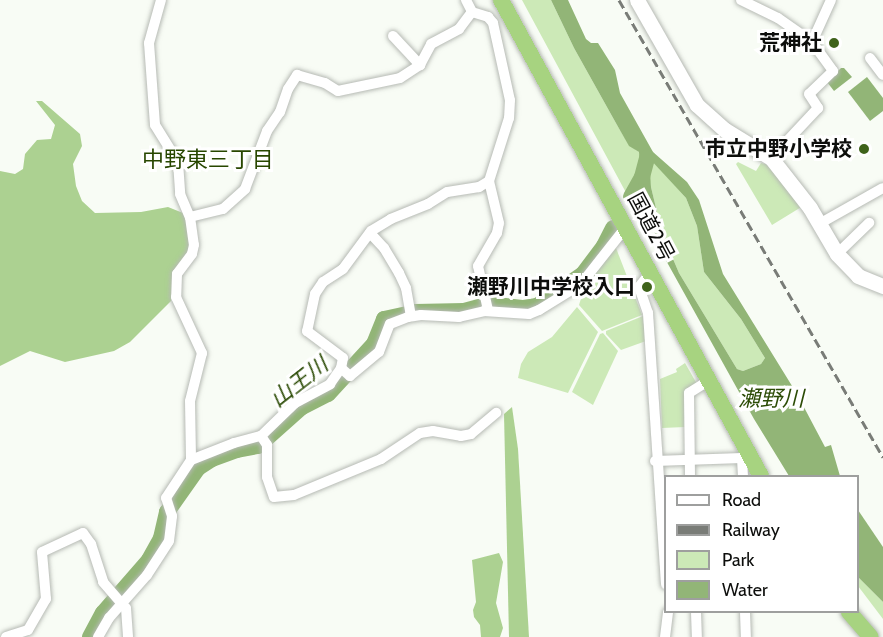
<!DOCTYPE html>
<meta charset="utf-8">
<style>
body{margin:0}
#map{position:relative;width:883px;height:637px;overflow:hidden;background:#f8fcf5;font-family:Cabin,"Noto Sans JP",sans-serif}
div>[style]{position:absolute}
.green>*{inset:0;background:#cce9b7}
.forest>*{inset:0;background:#acd191}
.water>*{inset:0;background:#92b577}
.river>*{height:16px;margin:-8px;padding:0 8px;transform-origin:8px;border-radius:8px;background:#92b577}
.roads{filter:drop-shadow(0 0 2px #b6bab4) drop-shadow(0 0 2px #b6bab4)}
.minor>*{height:10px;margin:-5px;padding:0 5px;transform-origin:5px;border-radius:5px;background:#fff}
.secondary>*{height:15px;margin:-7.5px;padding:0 7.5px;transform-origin:7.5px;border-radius:7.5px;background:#fff}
.trunk>*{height:16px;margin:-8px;padding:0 8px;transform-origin:8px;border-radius:8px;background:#a7d380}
.rail>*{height:3px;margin-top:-1.5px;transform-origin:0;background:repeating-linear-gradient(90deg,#797c77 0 9px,transparent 0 13.5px)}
.dots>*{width:16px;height:16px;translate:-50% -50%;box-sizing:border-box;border:3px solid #fff;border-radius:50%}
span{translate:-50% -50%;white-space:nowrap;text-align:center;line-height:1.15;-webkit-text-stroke:6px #fff;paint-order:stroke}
.poi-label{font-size:21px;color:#0d0e0c;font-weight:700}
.right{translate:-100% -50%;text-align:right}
.street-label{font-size:21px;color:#0d0e0c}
.neighbourhood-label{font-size:22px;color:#284700}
.water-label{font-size:22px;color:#2c4c06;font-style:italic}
.legend{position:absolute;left:664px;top:475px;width:195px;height:138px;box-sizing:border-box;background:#fff;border:2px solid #9e9f9e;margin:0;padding:8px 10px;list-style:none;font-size:18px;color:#0d0e0c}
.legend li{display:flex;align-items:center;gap:12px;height:30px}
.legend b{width:30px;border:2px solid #9e9f9e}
</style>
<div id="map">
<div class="green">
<i style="clip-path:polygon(522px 0,551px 0,574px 48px,617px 125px,629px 145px,639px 152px,640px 175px,648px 199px,651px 221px,637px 213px)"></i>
<i style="clip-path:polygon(649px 157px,686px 198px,697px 226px,704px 272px,741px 319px,765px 358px,761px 364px,743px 371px,737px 369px,679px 273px,662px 233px,651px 187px,647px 164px)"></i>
<i style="clip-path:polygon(738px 162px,756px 171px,761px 163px,770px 165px,803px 206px,772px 225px,736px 164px)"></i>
<i style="clip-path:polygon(616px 248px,642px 315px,602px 331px,579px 305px,585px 286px)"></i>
<i style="clip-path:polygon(577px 307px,598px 332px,568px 393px,518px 378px,521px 364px,528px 352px,552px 337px)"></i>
<i style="clip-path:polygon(643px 316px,646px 341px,621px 350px,606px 334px,606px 331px)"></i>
<i style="clip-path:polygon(603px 333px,618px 351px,593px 405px,572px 392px,600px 334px)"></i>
<i style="clip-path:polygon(685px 363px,697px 384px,685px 427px,662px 428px,660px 379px,677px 372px,676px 369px)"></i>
<i style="clip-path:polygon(858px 577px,883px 602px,883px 619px,858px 586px)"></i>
</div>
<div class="forest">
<i style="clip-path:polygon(36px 101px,42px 101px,80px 134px,82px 146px,73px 164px,76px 186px,82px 201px,95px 213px,141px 212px,168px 207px,183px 213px,193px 232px,191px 245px,173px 284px,171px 301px,130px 342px,114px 351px,65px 362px,30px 351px,0 366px,0 171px,15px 174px,23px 169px,25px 154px,37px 140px,51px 139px,55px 125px)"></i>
<i style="clip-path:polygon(512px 407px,518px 449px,529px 637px,509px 637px,504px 414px)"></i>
<i style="clip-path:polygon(499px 553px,503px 562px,496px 603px,503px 628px,500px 637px,481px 637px,480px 625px,474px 617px,473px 610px,476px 602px,472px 560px)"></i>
</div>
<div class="water">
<i style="clip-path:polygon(evenodd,551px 0,568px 0,586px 39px,591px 43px,598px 43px,615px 70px,620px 93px,653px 152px,687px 182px,699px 200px,723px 274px,797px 394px,825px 447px,831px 445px,840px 476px,789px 476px,754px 419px,658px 246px,640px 174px,639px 152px,629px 146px,617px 125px,574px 48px,551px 0,649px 158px,686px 198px,697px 226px,704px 272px,741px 319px,765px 358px,761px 364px,743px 371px,737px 369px,679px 273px,662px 233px,651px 187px,649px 158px)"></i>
<i style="clip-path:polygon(841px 68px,844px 68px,852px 77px,834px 91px,827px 82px)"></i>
<i style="clip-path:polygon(867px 77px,883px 98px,883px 111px,870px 121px,848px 92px)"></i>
<i style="clip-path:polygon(858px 510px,883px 547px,883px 602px,858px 577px)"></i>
</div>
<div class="river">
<i style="left:631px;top:197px;width:23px;rotate:-61deg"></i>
<i style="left:642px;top:177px;width:20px;rotate:-75deg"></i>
<i style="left:90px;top:637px;width:27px;rotate:-62deg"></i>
<i style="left:103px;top:613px;width:70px;rotate:-49deg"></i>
<i style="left:149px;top:560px;width:25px;rotate:-61deg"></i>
<i style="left:161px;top:538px;width:27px;rotate:-77deg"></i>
<i style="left:167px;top:512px;width:54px;rotate:-54.8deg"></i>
<i style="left:198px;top:468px;width:17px;rotate:-33deg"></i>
<i style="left:212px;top:459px;width:27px;rotate:-20deg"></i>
<i style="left:237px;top:450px;width:21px;rotate:-11deg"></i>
<i style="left:258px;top:446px;width:59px;rotate:-41.6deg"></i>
<i style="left:302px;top:407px;width:29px;rotate:-27deg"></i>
<i style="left:328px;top:394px;width:68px;rotate:-47.4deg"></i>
<i style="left:374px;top:344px;width:27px;rotate:-68deg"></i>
<i style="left:384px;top:319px;width:33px;rotate:-12deg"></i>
<i style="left:416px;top:312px;width:48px;rotate:-1.2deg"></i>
<i style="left:464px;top:311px;width:27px;rotate:-15deg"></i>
<i style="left:490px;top:304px;width:34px;rotate:7deg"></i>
<i style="left:524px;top:308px;width:13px;rotate:-9deg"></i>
<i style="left:537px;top:306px;width:56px;rotate:-34.8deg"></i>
<i style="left:583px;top:274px;width:35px;rotate:-53deg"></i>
<i style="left:604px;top:246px;width:20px;rotate:-63deg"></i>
</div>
<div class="roads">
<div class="minor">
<i style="left:161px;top:0;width:45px;rotate:105.6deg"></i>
<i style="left:149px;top:43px;width:82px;rotate:85.8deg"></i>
<i style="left:155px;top:125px;width:44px;rotate:58.1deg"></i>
<i style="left:178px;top:162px;width:32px;rotate:86deg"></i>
<i style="left:180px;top:194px;width:25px;rotate:67deg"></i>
<i style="left:190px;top:217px;width:28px;rotate:82deg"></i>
<i style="left:194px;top:245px;width:9px;rotate:103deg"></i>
<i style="left:192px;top:254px;width:25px;rotate:127deg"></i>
<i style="left:177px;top:274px;width:23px;rotate:92deg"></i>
<i style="left:176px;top:297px;width:62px;rotate:65.1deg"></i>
<i style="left:202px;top:353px;width:49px;rotate:104deg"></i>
<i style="left:190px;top:401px;width:59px;rotate:89deg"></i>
<i style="left:466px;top:0;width:13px;rotate:63deg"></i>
<i style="left:472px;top:12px;width:17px;rotate:17deg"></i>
<i style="left:488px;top:17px;width:8px;rotate:50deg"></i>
<i style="left:493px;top:23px;width:79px;rotate:77.6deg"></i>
<i style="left:510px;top:100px;width:18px;rotate:93deg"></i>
<i style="left:509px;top:118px;width:66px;rotate:107.6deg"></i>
<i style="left:489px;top:181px;width:12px;rotate:149deg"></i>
<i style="left:479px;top:187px;width:32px;rotate:171deg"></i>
<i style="left:447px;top:192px;width:22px;rotate:148deg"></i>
<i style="left:428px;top:204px;width:40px;rotate:158deg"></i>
<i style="left:391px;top:219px;width:23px;rotate:149deg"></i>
<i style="left:371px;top:231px;width:47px;rotate:126.4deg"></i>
<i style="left:343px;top:269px;width:24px;rotate:147deg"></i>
<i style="left:323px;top:282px;width:14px;rotate:124deg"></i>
<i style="left:315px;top:294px;width:38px;rotate:102deg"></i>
<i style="left:307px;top:331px;width:45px;rotate:36.9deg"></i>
<i style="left:343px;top:358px;width:10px;rotate:101deg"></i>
<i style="left:341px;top:368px;width:12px;rotate:42deg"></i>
<i style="left:350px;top:376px;width:38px;rotate:-40deg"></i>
<i style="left:379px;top:352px;width:30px;rotate:-69deg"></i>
<i style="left:390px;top:324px;width:19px;rotate:-21deg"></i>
<i style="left:408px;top:317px;width:13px;rotate:-9deg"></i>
<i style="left:421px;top:315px;width:38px;rotate:3deg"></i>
<i style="left:459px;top:317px;width:26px;rotate:-13deg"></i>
<i style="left:484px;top:311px;width:45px;rotate:3.8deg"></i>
<i style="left:529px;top:314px;width:11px;rotate:-22deg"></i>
<i style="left:539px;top:310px;width:49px;rotate:-31.8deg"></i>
<i style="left:581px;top:284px;width:73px;rotate:-51.7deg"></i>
<i style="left:741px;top:0;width:41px;rotate:25.9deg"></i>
<i style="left:778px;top:18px;width:42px;rotate:35.2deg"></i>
<i style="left:812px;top:42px;width:36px;rotate:54deg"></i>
<i style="left:833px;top:71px;width:33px;rotate:136deg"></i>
<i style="left:809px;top:94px;width:17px;rotate:57deg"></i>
<i style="left:818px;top:108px;width:69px;rotate:133.2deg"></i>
<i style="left:393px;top:36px;width:40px;rotate:47deg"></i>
<i style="left:812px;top:42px;width:46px;rotate:-65.7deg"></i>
<i style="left:870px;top:58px;width:21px;rotate:53deg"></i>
<i style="left:190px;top:217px;width:34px;rotate:-14deg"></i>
<i style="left:223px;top:209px;width:30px;rotate:-42deg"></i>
<i style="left:245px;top:189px;width:62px;rotate:-69.2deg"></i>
<i style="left:267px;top:131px;width:23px;rotate:-56deg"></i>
<i style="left:280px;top:112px;width:24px;rotate:-71deg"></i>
<i style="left:288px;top:89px;width:17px;rotate:-57deg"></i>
<i style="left:297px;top:75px;width:29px;rotate:16deg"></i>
<i style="left:325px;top:83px;width:15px;rotate:32deg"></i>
<i style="left:338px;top:91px;width:63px;rotate:-11.8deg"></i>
<i style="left:400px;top:78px;width:24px;rotate:-33deg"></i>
<i style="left:420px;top:65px;width:24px;rotate:-62deg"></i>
<i style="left:431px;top:44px;width:32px;rotate:-28deg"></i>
<i style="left:459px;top:29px;width:21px;rotate:-53deg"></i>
<i style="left:819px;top:224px;width:73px;rotate:-29.4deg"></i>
<i style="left:370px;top:233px;width:21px;rotate:47deg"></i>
<i style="left:384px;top:248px;width:29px;rotate:59deg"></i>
<i style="left:399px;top:273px;width:17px;rotate:65deg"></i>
<i style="left:406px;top:288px;width:28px;rotate:80deg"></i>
<i style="left:837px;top:254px;width:45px;rotate:-44.1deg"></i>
<i style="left:650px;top:273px;width:18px;rotate:128deg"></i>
<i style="left:639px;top:287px;width:28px;rotate:71deg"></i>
<i style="left:648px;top:313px;width:272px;rotate:86.2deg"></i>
<i style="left:488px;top:310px;width:45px;rotate:-102.8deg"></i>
<i style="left:478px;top:266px;width:38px;rotate:-60deg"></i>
<i style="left:497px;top:233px;width:10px;rotate:-79deg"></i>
<i style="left:499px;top:223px;width:43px;rotate:-103.4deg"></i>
<i style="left:261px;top:436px;width:11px;rotate:56deg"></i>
<i style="left:267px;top:445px;width:32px;rotate:90deg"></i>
<i style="left:267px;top:477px;width:21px;rotate:71deg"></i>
<i style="left:274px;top:497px;width:20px;rotate:-6deg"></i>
<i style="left:294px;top:495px;width:94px;rotate:-22.5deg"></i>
<i style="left:381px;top:459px;width:47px;rotate:-33.7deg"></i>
<i style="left:420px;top:433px;width:13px;rotate:-9deg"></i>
<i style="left:433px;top:431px;width:28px;rotate:10deg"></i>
<i style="left:461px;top:436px;width:10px;rotate:-11deg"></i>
<i style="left:471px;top:434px;width:33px;rotate:-40deg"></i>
<i style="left:742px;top:458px;width:18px;rotate:87deg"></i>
<i style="left:655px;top:461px;width:87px;rotate:-2deg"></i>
<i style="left:742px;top:458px;width:8px;rotate:-23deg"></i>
<i style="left:690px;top:476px;width:83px;rotate:-90.7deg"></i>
<i style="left:689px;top:393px;width:22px;rotate:-32deg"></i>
<i style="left:696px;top:612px;width:25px;rotate:88deg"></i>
<i style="left:745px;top:612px;width:25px;rotate:88deg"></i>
<i style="left:6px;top:637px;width:23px;rotate:-18deg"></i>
<i style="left:28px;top:630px;width:36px;rotate:-60deg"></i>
<i style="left:46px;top:599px;width:47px;rotate:-94.9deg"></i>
<i style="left:42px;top:552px;width:45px;rotate:-24.9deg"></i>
<i style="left:83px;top:533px;width:14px;rotate:54deg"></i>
<i style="left:91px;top:544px;width:40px;rotate:72deg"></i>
<i style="left:103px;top:582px;width:35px;rotate:49deg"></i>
<i style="left:126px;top:608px;width:29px;rotate:86deg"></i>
<i style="left:98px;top:637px;width:22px;rotate:-60deg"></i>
<i style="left:109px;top:618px;width:57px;rotate:-48.5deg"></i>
<i style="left:147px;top:575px;width:40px;rotate:-57.1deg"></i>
<i style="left:169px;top:541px;width:25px;rotate:-83deg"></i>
<i style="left:172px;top:516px;width:19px;rotate:-108deg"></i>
<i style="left:166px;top:498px;width:45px;rotate:-56.7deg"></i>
<i style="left:191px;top:460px;width:46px;rotate:-21.6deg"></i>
<i style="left:234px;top:443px;width:28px;rotate:-15deg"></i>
<i style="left:261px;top:436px;width:47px;rotate:-44.1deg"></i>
<i style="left:295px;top:403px;width:40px;rotate:-28deg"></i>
<i style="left:330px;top:384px;width:19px;rotate:-55deg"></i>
<i style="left:665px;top:637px;width:25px;rotate:-83deg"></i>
</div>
<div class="secondary">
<i style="left:637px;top:0;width:121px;rotate:60.3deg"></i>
<i style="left:697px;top:105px;width:38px;rotate:42deg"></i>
<i style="left:725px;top:130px;width:54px;rotate:31.3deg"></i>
<i style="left:771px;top:158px;width:63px;rotate:52deg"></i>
<i style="left:810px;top:208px;width:53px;rotate:59.6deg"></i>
<i style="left:837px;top:254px;width:30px;rotate:46deg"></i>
<i style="left:858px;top:276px;width:27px;rotate:22deg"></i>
</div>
<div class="trunk">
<i style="left:501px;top:0;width:542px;rotate:61.36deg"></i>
<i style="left:849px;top:612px;width:33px;rotate:49deg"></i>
</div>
</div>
<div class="rail">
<i style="left:619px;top:0;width:528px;rotate:59.99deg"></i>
</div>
<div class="dots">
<i style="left:834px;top:43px;background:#3f631b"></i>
<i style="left:864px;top:149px;background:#3f631b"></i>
<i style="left:647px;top:287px;background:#3f631b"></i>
</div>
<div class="poi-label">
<span class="right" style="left:822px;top:43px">荒神社</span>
<span class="right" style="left:852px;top:149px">市立中野小学校</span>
<span class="right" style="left:635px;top:287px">瀬野川中学校入口</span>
</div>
<div class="street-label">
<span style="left:651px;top:227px;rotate:62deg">国道2号</span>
</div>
<div class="neighbourhood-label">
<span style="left:208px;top:160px">中野東三丁目</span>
</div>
<div class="water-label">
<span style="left:299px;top:382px;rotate:-38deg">山王川</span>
<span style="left:771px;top:399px">瀬野川</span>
</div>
<ul class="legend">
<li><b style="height:8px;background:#fff"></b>Road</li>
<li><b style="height:8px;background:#797c77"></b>Railway</li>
<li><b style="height:16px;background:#cce9b7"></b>Park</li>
<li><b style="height:16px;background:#92b577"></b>Water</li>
</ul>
</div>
